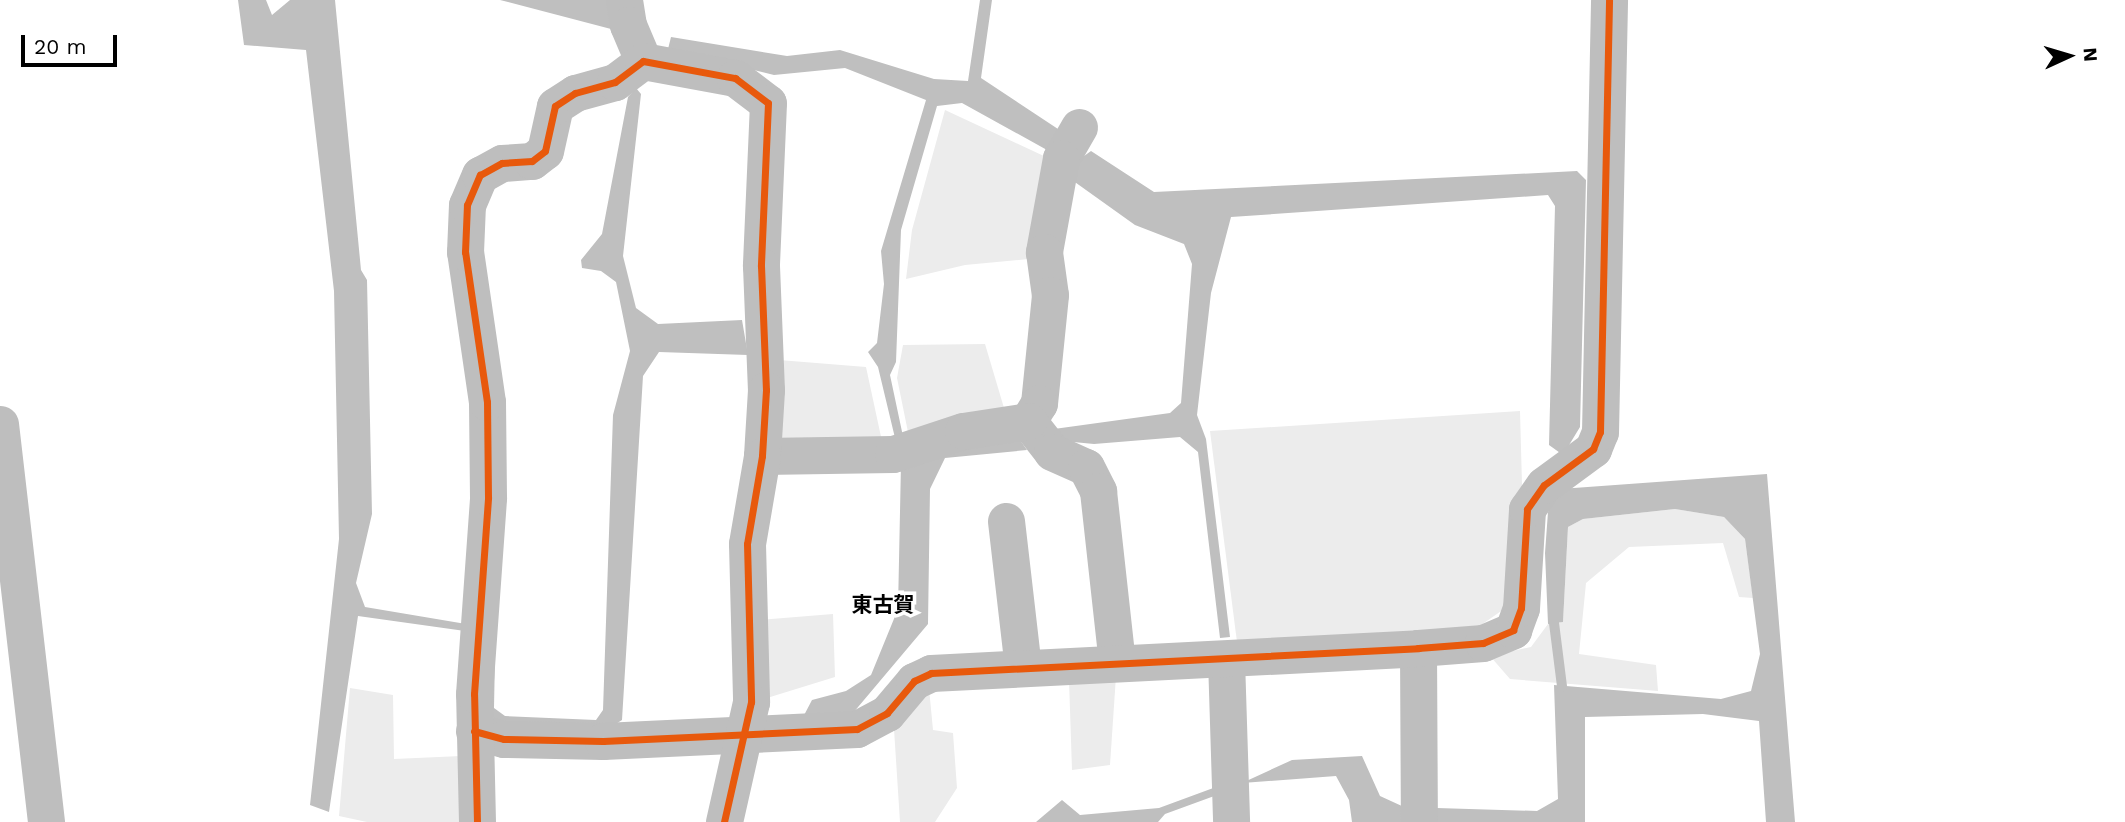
<!DOCTYPE html>
<meta charset="utf-8">
<style>
body{margin:0}
#map{position:relative;width:2125px;height:822px;overflow:hidden;background:#fff;font-family:"Work Sans","Noto Sans JP",sans-serif}
div>[style]{position:absolute}
.green>*{inset:0;background:#ececec}
.water>*{inset:0;background:#bfbfbf}
.stream>*{height:10px;margin:-5px;padding:0 5px;transform-origin:5px;border-radius:5px;background:#bfbfbf}
.minor>*{height:37px;margin:-18.5px;padding:0 18.5px;transform-origin:18.5px;border-radius:18.5px;background:#bebebe}
.cycleway>*{height:7px;margin:-3.5px;padding:0 3.5px;transform-origin:3.5px;border-radius:3.5px;background:#e8590c}
span{translate:-50% -50%;white-space:nowrap;text-align:center;line-height:1.15;-webkit-text-stroke:7px #fff;paint-order:stroke}
.neighbourhood-label{font-size:21px;color:#000;font-weight:700}
.north{position:absolute;left:2034px;top:21px;width:70px;height:70px;-webkit-text-stroke:5px #fff;paint-order:stroke;rotate:86deg;font-size:19px;font-weight:700;line-height:28px;text-align:center;color:#000}
.north::after{content:'';display:block;margin:auto;width:24px;height:32px;background:#000;clip-path:polygon(50% 0,100% 100%,50% 72%,0 100%)}
.scale{position:absolute;left:21px;top:35px;width:96px;height:32px;box-sizing:border-box;border:4px solid #000;border-top:0;padding-left:9px;font-size:21px;line-height:24px;white-space:nowrap;color:#000;-webkit-text-stroke:5px #fff;paint-order:stroke}
</style>
<div id="map">
<div class="green">
<i style="clip-path:polygon(945px 110px,1046px 157px,1029px 259px,965px 265px,906px 279px,912px 230px)"></i>
<i style="clip-path:polygon(985px 344px,1004px 408px,909px 437px,897px 378px,903px 345px)"></i>
<i style="clip-path:polygon(779px 360px,866px 367px,883px 446px,776px 443px)"></i>
<i style="clip-path:polygon(1520px 411px,1522px 485px,1507px 607px,1468px 634px,1237px 642px,1210px 431px)"></i>
<i style="clip-path:polygon(1675px 509px,1724px 517px,1745px 539px,1753px 598px,1739px 597px,1723px 543px,1629px 547px,1586px 583px,1579px 654px,1656px 665px,1658px 691px,1510px 679px,1490px 656px,1531px 647px,1548px 624px,1563px 622px,1568px 527px,1583px 519px)"></i>
<i style="clip-path:polygon(833px 614px,835px 677px,767px 698px,760px 620px)"></i>
<i style="clip-path:polygon(1116px 676px,1110px 765px,1072px 770px,1069px 680px)"></i>
<i style="clip-path:polygon(350px 688px,393px 695px,394px 759px,461px 756px,460px 822px,367px 822px,339px 816px)"></i>
<i style="clip-path:polygon(929px 688px,933px 730px,953px 733px,957px 788px,935px 822px,900px 822px,894px 729px)"></i>
</div>
<div class="water">
<i style="clip-path:polygon(238px 0,266px 0,272px 15px,290px 0,335px 0,361px 270px,367px 280px,372px 514px,356px 583px,365px 607px,466px 624px,465px 631px,358px 616px,329px 812px,310px 805px,339px 539px,334px 291px,306px 50px,244px 45px)"></i>
<i style="clip-path:polygon(500px 0,611px 0,611px 29px)"></i>
<i style="clip-path:polygon(980px 0,992px 0,981px 78px,1058px 129px,1047px 150px,962px 103px,937px 106px,901px 230px,896px 362px,890px 375px,908px 460px,951px 446px,1020px 440px,1027px 450px,945px 458px,930px 489px,928px 624px,853px 713px,801px 721px,812px 700px,846px 691px,871px 675px,898px 609px,901px 463px,878px 367px,868px 352px,877px 343px,884px 284px,881px 251px,926px 100px,845px 68px,774px 75px,668px 49px,671px 37px,787px 56px,840px 50px,934px 79px,968px 81px)"></i>
<i style="clip-path:polygon(636px 88px,641px 94px,623px 256px,636px 308px,658px 324px,742px 320px,748px 355px,659px 352px,643px 376px,622px 720px,611px 727px,495px 724px,483px 711px,495px 657px,494px 708px,505px 716px,596px 720px,603px 710px,613px 415px,630px 351px,616px 282px,601px 271px,582px 268px,581px 260px,602px 234px,628px 97px)"></i>
<i style="clip-path:polygon(1091px 151px,1154px 192px,1577px 171px,1586px 180px,1580px 427px,1563px 455px,1549px 445px,1555px 206px,1548px 195px,1231px 217px,1211px 293px,1197px 415px,1206px 439px,1230px 637px,1220px 638px,1198px 452px,1180px 437px,1094px 444px,1063px 441px,1054px 429px,1170px 413px,1181px 403px,1192px 264px,1184px 244px,1135px 225px,1072px 180px,1080px 159px)"></i>
<i style="clip-path:polygon(1767px 474px,1795px 822px,1766px 822px,1759px 721px,1703px 714px,1585px 717px,1585px 822px,1352px 822px,1349px 800px,1336px 776px,1242px 783px,1292px 760px,1362px 756px,1380px 796px,1404px 807px,1537px 811px,1558px 799px,1554px 685px,1721px 699px,1751px 691px,1760px 654px,1745px 539px,1724px 517px,1675px 509px,1583px 519px,1568px 527px,1563px 622px,1548px 624px,1545px 553px,1548px 512px,1560px 489px)"></i>
<i style="clip-path:polygon(1216px 787px,1217px 795px,1165px 814px,1158px 822px,1036px 822px,1062px 800px,1080px 815px,1159px 808px)"></i>
</div>
<div class="stream">
<i style="left:1554px;top:623px;width:64px;rotate:82.8deg"></i>
</div>
<div class="minor">
<i style="left:624px;top:0;width:25px;rotate:81deg"></i>
<i style="left:628px;top:25px;width:39px;rotate:67deg"></i>
<i style="left:1079px;top:127px;width:36px;rotate:120deg"></i>
<i style="left:1061px;top:158px;width:96px;rotate:100.3deg"></i>
<i style="left:1044px;top:252px;width:43px;rotate:82.1deg"></i>
<i style="left:1050px;top:295px;width:109px;rotate:95.8deg"></i>
<i style="left:1039px;top:403px;width:21px;rotate:121deg"></i>
<i style="left:1028px;top:421px;width:39px;rotate:52deg"></i>
<i style="left:1052px;top:452px;width:37px;rotate:24deg"></i>
<i style="left:1086px;top:467px;width:27px;rotate:63deg"></i>
<i style="left:1098px;top:491px;width:172px;rotate:83.7deg"></i>
<i style="left:0;top:424px;width:401px;rotate:83.4deg"></i>
<i style="left:762px;top:456px;width:131px;rotate:-0.9deg"></i>
<i style="left:893px;top:454px;width:74px;rotate:-18.2deg"></i>
<i style="left:963px;top:431px;width:66px;rotate:-8.7deg"></i>
<i style="left:1006px;top:521px;width:147px;rotate:83.4deg"></i>
<i style="left:1418px;top:648px;width:174px;rotate:89.7deg"></i>
<i style="left:1226px;top:659px;width:163px;rotate:88.2deg"></i>
<i style="left:474px;top:731px;width:31px;rotate:15deg"></i>
<i style="left:504px;top:739px;width:99px;rotate:1.2deg"></i>
<i style="left:603px;top:741px;width:254px;rotate:-2.7deg"></i>
<i style="left:857px;top:729px;width:34px;rotate:-28deg"></i>
<i style="left:887px;top:713px;width:42px;rotate:-49.8deg"></i>
<i style="left:914px;top:681px;width:19px;rotate:-25deg"></i>
<i style="left:931px;top:673px;width:488px;rotate:-2.9deg"></i>
<i style="left:1418px;top:648px;width:65px;rotate:-4.4deg"></i>
<i style="left:1483px;top:643px;width:33px;rotate:-23deg"></i>
<i style="left:1513px;top:630px;width:23px;rotate:-70deg"></i>
<i style="left:1521px;top:608px;width:99px;rotate:-86.5deg"></i>
<i style="left:1527px;top:509px;width:29px;rotate:-55deg"></i>
<i style="left:1544px;top:485px;width:61px;rotate:-36.3deg"></i>
<i style="left:1593px;top:449px;width:18px;rotate:-68deg"></i>
<i style="left:1600px;top:432px;width:432px;rotate:-88.8deg"></i>
<i style="left:477px;top:822px;width:128px;rotate:-91.3deg"></i>
<i style="left:474px;top:694px;width:197px;rotate:-85.9deg"></i>
<i style="left:488px;top:497px;width:95px;rotate:-90.6deg"></i>
<i style="left:487px;top:402px;width:152px;rotate:-98.3deg"></i>
<i style="left:465px;top:252px;width:47px;rotate:-87.6deg"></i>
<i style="left:467px;top:205px;width:33px;rotate:-67deg"></i>
<i style="left:480px;top:175px;width:25px;rotate:-29deg"></i>
<i style="left:502px;top:163px;width:30px;rotate:-4deg"></i>
<i style="left:532px;top:161px;width:16px;rotate:-38deg"></i>
<i style="left:545px;top:151px;width:46px;rotate:-77.5deg"></i>
<i style="left:555px;top:106px;width:24px;rotate:-33deg"></i>
<i style="left:575px;top:93px;width:41px;rotate:-15.4deg"></i>
<i style="left:615px;top:82px;width:35px;rotate:-37deg"></i>
<i style="left:643px;top:61px;width:94px;rotate:10.5deg"></i>
<i style="left:735px;top:78px;width:41px;rotate:37.1deg"></i>
<i style="left:768px;top:103px;width:163px;rotate:92.5deg"></i>
<i style="left:761px;top:266px;width:124px;rotate:87.7deg"></i>
<i style="left:766px;top:390px;width:66px;rotate:93.5deg"></i>
<i style="left:762px;top:456px;width:89px;rotate:99.7deg"></i>
<i style="left:747px;top:544px;width:158px;rotate:88.5deg"></i>
<i style="left:751px;top:702px;width:123px;rotate:102.7deg"></i>
</div>
<div class="cycleway">
<i style="left:474px;top:731px;width:31px;rotate:15deg"></i>
<i style="left:504px;top:739px;width:99px;rotate:1.2deg"></i>
<i style="left:603px;top:741px;width:254px;rotate:-2.7deg"></i>
<i style="left:857px;top:729px;width:34px;rotate:-28deg"></i>
<i style="left:887px;top:713px;width:42px;rotate:-49.8deg"></i>
<i style="left:914px;top:681px;width:19px;rotate:-25deg"></i>
<i style="left:931px;top:673px;width:488px;rotate:-2.9deg"></i>
<i style="left:1418px;top:648px;width:65px;rotate:-4.4deg"></i>
<i style="left:1483px;top:643px;width:33px;rotate:-23deg"></i>
<i style="left:1513px;top:630px;width:23px;rotate:-70deg"></i>
<i style="left:1521px;top:608px;width:99px;rotate:-86.5deg"></i>
<i style="left:1527px;top:509px;width:29px;rotate:-55deg"></i>
<i style="left:1544px;top:485px;width:61px;rotate:-36.3deg"></i>
<i style="left:1593px;top:449px;width:18px;rotate:-68deg"></i>
<i style="left:1600px;top:432px;width:432px;rotate:-88.8deg"></i>
<i style="left:477px;top:822px;width:128px;rotate:-91.3deg"></i>
<i style="left:474px;top:694px;width:197px;rotate:-85.9deg"></i>
<i style="left:488px;top:497px;width:95px;rotate:-90.6deg"></i>
<i style="left:487px;top:402px;width:152px;rotate:-98.3deg"></i>
<i style="left:465px;top:252px;width:47px;rotate:-87.6deg"></i>
<i style="left:467px;top:205px;width:33px;rotate:-67deg"></i>
<i style="left:480px;top:175px;width:25px;rotate:-29deg"></i>
<i style="left:502px;top:163px;width:30px;rotate:-4deg"></i>
<i style="left:532px;top:161px;width:16px;rotate:-38deg"></i>
<i style="left:545px;top:151px;width:46px;rotate:-77.5deg"></i>
<i style="left:555px;top:106px;width:24px;rotate:-33deg"></i>
<i style="left:575px;top:93px;width:41px;rotate:-15.4deg"></i>
<i style="left:615px;top:82px;width:35px;rotate:-37deg"></i>
<i style="left:643px;top:61px;width:94px;rotate:10.5deg"></i>
<i style="left:735px;top:78px;width:41px;rotate:37.1deg"></i>
<i style="left:768px;top:103px;width:163px;rotate:92.5deg"></i>
<i style="left:761px;top:266px;width:124px;rotate:87.7deg"></i>
<i style="left:766px;top:390px;width:66px;rotate:93.5deg"></i>
<i style="left:762px;top:456px;width:89px;rotate:99.7deg"></i>
<i style="left:747px;top:544px;width:158px;rotate:88.5deg"></i>
<i style="left:751px;top:702px;width:123px;rotate:102.7deg"></i>
</div>
<div class="neighbourhood-label">
<span style="left:883px;top:605px">東古賀</span>
</div>
<div class="north">N</div>
<div class="scale">20 m</div>
</div>
